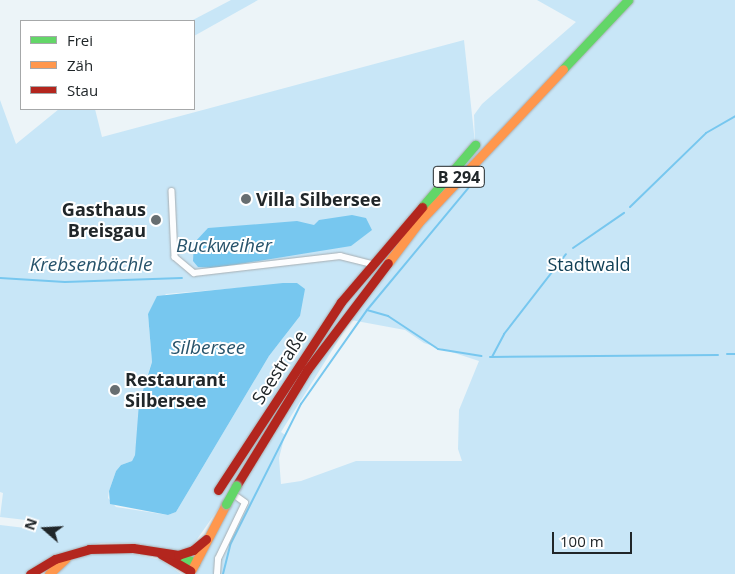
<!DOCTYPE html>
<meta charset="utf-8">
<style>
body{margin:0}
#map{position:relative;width:735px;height:574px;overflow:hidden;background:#ecf4f8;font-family:"Open Sans",sans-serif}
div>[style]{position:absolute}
.green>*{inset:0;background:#c8e6f7}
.water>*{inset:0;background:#77c7ef}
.stream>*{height:2px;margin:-1px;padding:0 1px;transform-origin:1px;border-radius:1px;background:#77c7ef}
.roads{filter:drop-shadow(0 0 1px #a7aeb2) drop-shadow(0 0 1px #a7aeb2)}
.street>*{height:5.5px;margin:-2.75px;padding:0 2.75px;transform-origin:2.75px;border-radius:2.75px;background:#fcfdfe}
.fast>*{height:9px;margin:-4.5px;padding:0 4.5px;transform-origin:4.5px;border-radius:4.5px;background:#63d668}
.slow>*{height:9px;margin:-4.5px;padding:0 4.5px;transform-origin:4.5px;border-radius:4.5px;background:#ff974d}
.jam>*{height:9px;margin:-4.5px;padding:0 4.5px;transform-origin:4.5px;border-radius:4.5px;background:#b3261e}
.bridges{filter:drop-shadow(0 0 1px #a7aeb2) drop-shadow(0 0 1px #a7aeb2)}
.fast-bridge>*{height:9px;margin:-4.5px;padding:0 4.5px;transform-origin:4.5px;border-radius:4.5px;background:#63d668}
.dots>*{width:14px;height:14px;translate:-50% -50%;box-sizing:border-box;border:2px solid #fff;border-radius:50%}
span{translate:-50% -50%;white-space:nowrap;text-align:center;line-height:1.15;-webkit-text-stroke:4px #fff;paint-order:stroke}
.shield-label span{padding:1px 4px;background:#fff;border:1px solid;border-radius:4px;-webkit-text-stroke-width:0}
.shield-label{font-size:16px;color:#202629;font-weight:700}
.poi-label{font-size:18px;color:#202629;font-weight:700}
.left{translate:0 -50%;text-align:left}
.right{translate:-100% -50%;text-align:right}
.park-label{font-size:18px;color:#114056}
.street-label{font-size:18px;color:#202629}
.water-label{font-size:19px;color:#27536b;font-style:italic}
.legend{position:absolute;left:20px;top:20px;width:175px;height:90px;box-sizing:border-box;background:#fff;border:1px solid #a6a8a9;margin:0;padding:6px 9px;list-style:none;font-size:15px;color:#202629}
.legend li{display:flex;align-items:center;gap:10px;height:25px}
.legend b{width:25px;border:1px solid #a6a8a9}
.north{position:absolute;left:20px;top:504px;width:50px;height:50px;-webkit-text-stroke:4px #fff;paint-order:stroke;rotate:289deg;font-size:14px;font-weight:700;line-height:20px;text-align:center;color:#202629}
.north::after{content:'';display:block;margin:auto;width:18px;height:22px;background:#202629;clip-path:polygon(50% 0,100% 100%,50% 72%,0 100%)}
.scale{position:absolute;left:552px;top:532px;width:80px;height:22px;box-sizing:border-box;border:2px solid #202629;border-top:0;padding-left:6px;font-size:15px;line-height:18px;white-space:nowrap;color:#202629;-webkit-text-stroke:4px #fff;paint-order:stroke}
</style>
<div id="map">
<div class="green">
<i style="clip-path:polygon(231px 0,258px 0,194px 36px,191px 21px)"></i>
<i style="clip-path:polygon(evenodd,537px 0,735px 0,735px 574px,195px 574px,223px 502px,191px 548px,177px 552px,134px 543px,101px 543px,86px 546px,26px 574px,0 574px,0 525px,34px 529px,26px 520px,0 517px,3px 493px,0 492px,0 100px,16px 144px,59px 109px,95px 109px,102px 137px,464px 40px,475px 143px,474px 115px,482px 104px,576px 22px,537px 0,297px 283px,300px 316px,269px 356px,176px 512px,168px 515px,116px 507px,108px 498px,109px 491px,116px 471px,121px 465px,132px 461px,135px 455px,145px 382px,152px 362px,148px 314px,166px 294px,297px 283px,537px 0,351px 320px,405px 330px,424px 343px,479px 361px,459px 410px,458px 449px,462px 461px,356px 461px,301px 481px,281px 484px,279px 458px,285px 435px,281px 432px,351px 320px)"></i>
<i style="clip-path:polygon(125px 552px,161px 560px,181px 574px,52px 574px,65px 561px,92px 553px)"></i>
</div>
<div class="water">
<i style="clip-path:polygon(352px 215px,366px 218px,372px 230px,351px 246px,215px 268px,198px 267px,193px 261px,194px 243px,208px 228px,297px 221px,314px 225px,319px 220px)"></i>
<i style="clip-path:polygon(283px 283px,297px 283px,305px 289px,300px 316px,269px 356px,176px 512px,168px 515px,110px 504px,109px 491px,116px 471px,121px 465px,132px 461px,135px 455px,139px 403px,152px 362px,148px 314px,157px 296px)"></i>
</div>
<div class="stream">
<i style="left:630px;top:207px;width:106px;rotate:-44.2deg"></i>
<i style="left:706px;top:133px;width:34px;rotate:-30deg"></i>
<i style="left:573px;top:248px;width:62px;rotate:-34.5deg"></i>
<i style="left:0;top:278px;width:65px;rotate:3.5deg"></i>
<i style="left:65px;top:282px;width:117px;rotate:-2deg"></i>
<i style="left:367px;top:310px;width:22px;rotate:16deg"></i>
<i style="left:388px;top:316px;width:60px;rotate:33.4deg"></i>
<i style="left:438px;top:349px;width:44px;rotate:9.2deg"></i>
<i style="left:727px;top:354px;width:8px"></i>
<i style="left:490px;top:357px;width:228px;rotate:-0.5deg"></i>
<i style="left:492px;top:357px;width:26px;rotate:-62deg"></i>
<i style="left:504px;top:334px;width:101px;rotate:-52.2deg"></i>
<i style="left:223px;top:574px;width:30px;rotate:-76deg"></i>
<i style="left:230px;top:545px;width:158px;rotate:-63.3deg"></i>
<i style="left:301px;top:404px;width:115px;rotate:-54.9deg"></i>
<i style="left:367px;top:310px;width:177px;rotate:-50.3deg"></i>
</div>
<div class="roads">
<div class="street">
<i style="left:172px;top:191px;width:66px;rotate:87.4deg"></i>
<i style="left:175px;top:257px;width:25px;rotate:40deg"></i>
<i style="left:194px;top:273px;width:147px;rotate:-6.6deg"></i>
<i style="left:340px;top:256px;width:32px;rotate:14deg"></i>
<i style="left:217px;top:574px;width:15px;rotate:-86deg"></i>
<i style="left:218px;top:559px;width:62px;rotate:-64.3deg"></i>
<i style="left:245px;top:503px;width:9px;rotate:-144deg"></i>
</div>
<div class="fast">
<i style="left:563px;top:69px;width:95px;rotate:-46.7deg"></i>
<i style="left:422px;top:207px;width:82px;rotate:-49.5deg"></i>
<i style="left:178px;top:555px;width:19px;rotate:25deg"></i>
</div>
<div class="slow">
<i style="left:388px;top:263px;width:51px;rotate:-52.9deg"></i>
<i style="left:419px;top:222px;width:210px;rotate:-46.7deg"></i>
<i style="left:192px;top:569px;width:73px;rotate:-62.4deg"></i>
<i style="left:49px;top:574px;width:23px;rotate:-43deg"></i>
</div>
<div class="jam">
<i style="left:236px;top:486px;width:136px;rotate:-58.5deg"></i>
<i style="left:307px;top:370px;width:134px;rotate:-52.9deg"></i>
<i style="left:218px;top:490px;width:225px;rotate:-56.8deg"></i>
<i style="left:341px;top:302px;width:125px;rotate:-49.5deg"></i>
<i style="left:161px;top:554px;width:34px;rotate:30deg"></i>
<i style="left:30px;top:574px;width:29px;rotate:-31deg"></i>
<i style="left:55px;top:559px;width:35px;rotate:-16deg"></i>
<i style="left:89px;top:549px;width:44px;rotate:-1.3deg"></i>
<i style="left:133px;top:548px;width:46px;rotate:8.8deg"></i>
<i style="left:178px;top:555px;width:16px;rotate:-18deg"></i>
<i style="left:193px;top:550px;width:17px;rotate:-40deg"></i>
</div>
</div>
<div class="bridges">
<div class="fast-bridge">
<i style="left:226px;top:504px;width:21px;rotate:-61deg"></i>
</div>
</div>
<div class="dots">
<i style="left:246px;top:199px;background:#676e71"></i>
<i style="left:156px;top:220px;background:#676e71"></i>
<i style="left:115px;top:390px;background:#676e71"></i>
</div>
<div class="shield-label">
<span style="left:459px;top:177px">B 294</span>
</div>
<div class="poi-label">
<span class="left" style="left:256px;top:199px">Villa Silbersee</span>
<span class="right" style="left:146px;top:220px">Gasthaus<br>Breisgau</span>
<span class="left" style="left:125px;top:390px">Restaurant<br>Silbersee</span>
</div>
<div class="park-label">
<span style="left:589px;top:264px">Stadtwald</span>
</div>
<div class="street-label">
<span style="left:279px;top:367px;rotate:-57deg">Seestraße</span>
</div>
<div class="water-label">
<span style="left:224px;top:246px">Buckweiher</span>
<span style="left:91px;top:265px">Krebsenbächle</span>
<span style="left:208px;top:348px">Silbersee</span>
</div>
<ul class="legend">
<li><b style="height:6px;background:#63d668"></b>Frei</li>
<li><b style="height:6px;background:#ff974d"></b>Zäh</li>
<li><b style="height:6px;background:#b3261e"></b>Stau</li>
</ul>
<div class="north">N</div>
<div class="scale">100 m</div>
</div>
